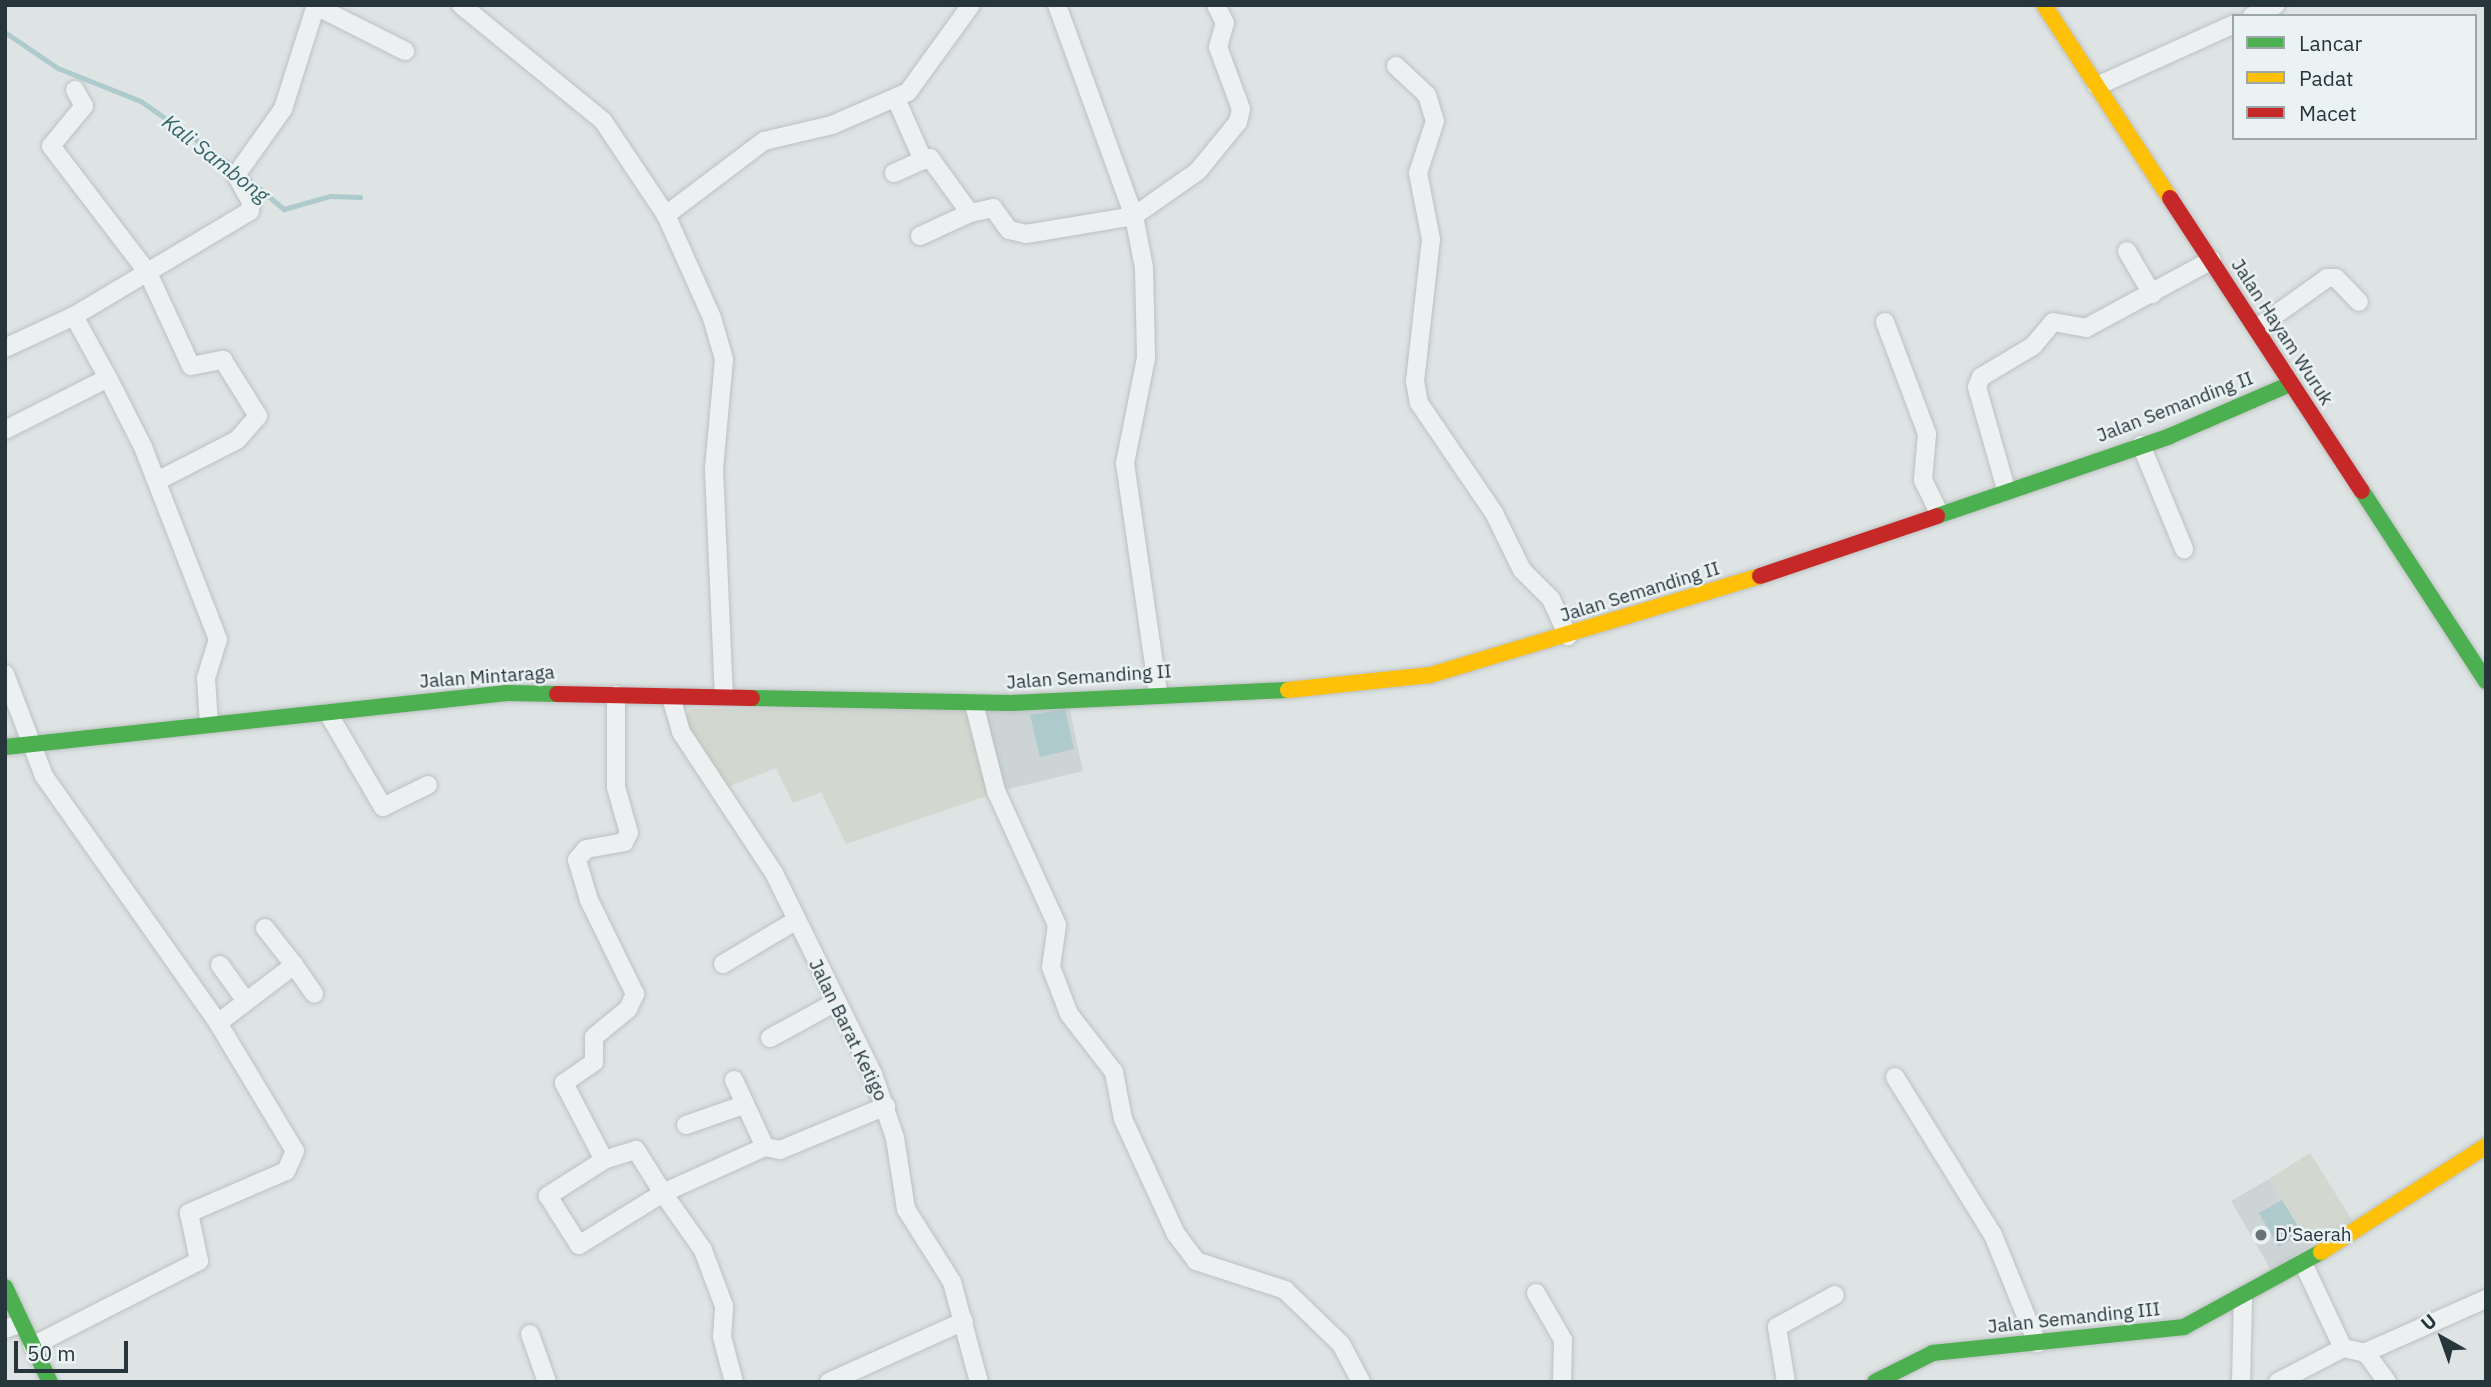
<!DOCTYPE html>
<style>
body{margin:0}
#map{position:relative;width:2491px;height:1387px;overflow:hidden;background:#dee3e3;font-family:"IBM Plex Sans",sans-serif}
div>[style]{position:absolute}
.built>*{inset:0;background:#ccd4d6}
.green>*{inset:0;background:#d2d7cf}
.water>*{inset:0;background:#aecacc}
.stream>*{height:4.5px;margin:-2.25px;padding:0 2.25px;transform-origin:2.25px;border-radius:2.25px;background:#aecacc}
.roads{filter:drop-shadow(0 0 2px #bcc0c1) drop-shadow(0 0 2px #bcc0c1)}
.street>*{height:18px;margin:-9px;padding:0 9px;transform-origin:9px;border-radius:9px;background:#edf0f0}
.fast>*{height:16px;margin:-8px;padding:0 8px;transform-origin:8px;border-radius:8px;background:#4caf50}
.slow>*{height:16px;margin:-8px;padding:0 8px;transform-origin:8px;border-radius:8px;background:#ffc107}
.jam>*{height:16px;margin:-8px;padding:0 8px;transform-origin:8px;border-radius:8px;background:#c62828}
.dots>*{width:19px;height:19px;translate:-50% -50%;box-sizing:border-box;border:4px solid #ebf2f3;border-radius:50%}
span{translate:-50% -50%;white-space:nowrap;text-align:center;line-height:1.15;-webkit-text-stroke:5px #ebf2f3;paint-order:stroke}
.street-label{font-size:19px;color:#27363a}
.poi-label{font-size:19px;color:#27363a}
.left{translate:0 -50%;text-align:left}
.water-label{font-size:21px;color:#366569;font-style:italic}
.frame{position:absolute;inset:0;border:7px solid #27363a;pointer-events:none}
.legend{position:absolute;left:2232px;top:14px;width:245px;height:126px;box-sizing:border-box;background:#ebf2f3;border:2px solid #9da7a9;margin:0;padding:9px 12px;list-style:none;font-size:21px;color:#27363a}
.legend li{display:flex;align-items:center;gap:14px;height:35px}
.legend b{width:35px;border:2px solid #9da7a9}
.north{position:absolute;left:2407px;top:1303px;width:70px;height:70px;-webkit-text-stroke:5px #ebf2f3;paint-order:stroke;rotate:320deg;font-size:19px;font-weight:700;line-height:28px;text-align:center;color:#27363a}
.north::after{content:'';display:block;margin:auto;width:24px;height:32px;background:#27363a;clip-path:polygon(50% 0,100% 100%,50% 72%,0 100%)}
.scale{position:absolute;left:14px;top:1341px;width:114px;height:32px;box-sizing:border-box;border:4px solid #27363a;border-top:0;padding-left:9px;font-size:21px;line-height:24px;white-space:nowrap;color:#27363a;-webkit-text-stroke:5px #ebf2f3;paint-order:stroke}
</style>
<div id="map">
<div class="built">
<i style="clip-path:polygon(1069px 707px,1083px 771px,1000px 791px,980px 710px)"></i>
<i style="clip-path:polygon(2269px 1179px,2310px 1246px,2271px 1270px,2231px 1201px)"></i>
</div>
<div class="green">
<i style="clip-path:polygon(970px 708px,992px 794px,846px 844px,821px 792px,793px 803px,776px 768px,723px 789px,689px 738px,685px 717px,690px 709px)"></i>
<i style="clip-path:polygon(2310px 1153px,2352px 1220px,2310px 1246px,2269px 1179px)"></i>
</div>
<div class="water">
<i style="clip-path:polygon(1065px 709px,1074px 749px,1040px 757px,1030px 715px)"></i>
<i style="clip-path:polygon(2282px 1200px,2302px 1233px,2279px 1247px,2259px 1213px)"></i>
</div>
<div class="stream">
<i style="left:5px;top:32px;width:64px;rotate:34.2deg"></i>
<i style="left:58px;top:68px;width:89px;rotate:21.7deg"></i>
<i style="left:141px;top:101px;width:115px;rotate:35.1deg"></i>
<i style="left:246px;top:177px;width:50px;rotate:40.1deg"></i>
<i style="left:284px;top:209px;width:48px;rotate:-15.8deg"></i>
<i style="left:330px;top:196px;width:30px;rotate:2deg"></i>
</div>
<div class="roads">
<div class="street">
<i style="left:461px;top:5px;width:183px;rotate:39.2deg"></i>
<i style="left:603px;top:121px;width:113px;rotate:56.2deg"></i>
<i style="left:666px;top:215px;width:113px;rotate:65.9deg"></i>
<i style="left:712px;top:318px;width:43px;rotate:73.7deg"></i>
<i style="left:724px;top:359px;width:110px;rotate:95.2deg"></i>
<i style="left:714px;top:469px;width:227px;rotate:87.5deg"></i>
<i style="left:1057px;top:5px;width:225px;rotate:70deg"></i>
<i style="left:1134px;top:216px;width:78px;rotate:-35.1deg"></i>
<i style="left:1198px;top:171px;width:63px;rotate:-50.8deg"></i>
<i style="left:1238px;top:122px;width:13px;rotate:-77deg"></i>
<i style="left:1241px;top:109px;width:66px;rotate:-110.4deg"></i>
<i style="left:1218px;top:47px;width:25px;rotate:-74deg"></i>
<i style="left:1225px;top:23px;width:20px;rotate:-117deg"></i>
<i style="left:316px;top:6px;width:100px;rotate:26.8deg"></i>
<i style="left:2252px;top:16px;width:26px;rotate:-25deg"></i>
<i style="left:1396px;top:66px;width:42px;rotate:43.1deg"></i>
<i style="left:1427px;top:95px;width:27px;rotate:73deg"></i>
<i style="left:1435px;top:121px;width:55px;rotate:108.1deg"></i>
<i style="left:1418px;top:173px;width:67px;rotate:78.9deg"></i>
<i style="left:1431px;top:239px;width:143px;rotate:96.4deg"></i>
<i style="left:1415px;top:381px;width:22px;rotate:80deg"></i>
<i style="left:1419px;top:403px;width:133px;rotate:55.7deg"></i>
<i style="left:1494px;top:513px;width:64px;rotate:63.8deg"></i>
<i style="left:1522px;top:570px;width:41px;rotate:45deg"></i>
<i style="left:1551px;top:599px;width:41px;rotate:65.3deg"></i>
<i style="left:2097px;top:86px;width:150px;rotate:-24.3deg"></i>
<i style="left:75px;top:90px;width:18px;rotate:61deg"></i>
<i style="left:84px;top:106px;width:52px;rotate:129.5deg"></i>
<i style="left:51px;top:146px;width:160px;rotate:52.6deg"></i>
<i style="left:148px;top:273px;width:102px;rotate:65.2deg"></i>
<i style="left:191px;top:366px;width:33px;rotate:-11deg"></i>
<i style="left:223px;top:360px;width:66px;rotate:58deg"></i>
<i style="left:258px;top:416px;width:32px;rotate:131deg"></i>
<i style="left:237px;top:440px;width:90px;rotate:152.9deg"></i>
<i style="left:896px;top:99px;width:67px;rotate:66.1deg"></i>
<i style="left:923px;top:160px;width:7px;rotate:-16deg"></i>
<i style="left:930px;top:158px;width:68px;rotate:54deg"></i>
<i style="left:970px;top:213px;width:24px;rotate:-12deg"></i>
<i style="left:993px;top:208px;width:27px;rotate:54deg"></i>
<i style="left:1009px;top:230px;width:17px;rotate:13deg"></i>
<i style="left:1026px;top:234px;width:109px;rotate:-9.5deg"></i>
<i style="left:1134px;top:216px;width:53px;rotate:79.1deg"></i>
<i style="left:1144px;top:268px;width:90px;rotate:88.7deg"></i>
<i style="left:1146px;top:358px;width:107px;rotate:101.3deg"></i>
<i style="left:1125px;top:463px;width:231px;rotate:81.8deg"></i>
<i style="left:894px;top:173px;width:32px;rotate:-24deg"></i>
<i style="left:666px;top:215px;width:123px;rotate:-37.1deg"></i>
<i style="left:764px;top:141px;width:70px;rotate:-13.2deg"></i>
<i style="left:832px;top:125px;width:83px;rotate:-23.5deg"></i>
<i style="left:908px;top:92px;width:107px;rotate:-54.1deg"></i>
<i style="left:920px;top:236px;width:55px;rotate:-24.7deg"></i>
<i style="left:2127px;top:251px;width:50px;rotate:59.8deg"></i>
<i style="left:74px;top:316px;width:205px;rotate:-30.8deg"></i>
<i style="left:250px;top:211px;width:9px;rotate:-84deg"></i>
<i style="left:251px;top:202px;width:31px;rotate:-119deg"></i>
<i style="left:236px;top:175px;width:81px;rotate:-54.5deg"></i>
<i style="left:283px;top:109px;width:109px;rotate:-72.4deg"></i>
<i style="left:1885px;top:322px;width:120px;rotate:69.4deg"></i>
<i style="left:1927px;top:434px;width:46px;rotate:95deg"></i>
<i style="left:1923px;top:480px;width:34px;rotate:64deg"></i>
<i style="left:2257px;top:328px;width:86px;rotate:-35.5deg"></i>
<i style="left:2327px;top:278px;width:9px"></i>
<i style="left:2336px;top:278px;width:33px;rotate:46deg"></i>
<i style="left:5px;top:348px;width:76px;rotate:-24.9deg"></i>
<i style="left:74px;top:316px;width:71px;rotate:61.3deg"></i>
<i style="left:108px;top:378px;width:77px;rotate:63.1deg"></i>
<i style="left:143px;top:447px;width:206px;rotate:68.7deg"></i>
<i style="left:218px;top:639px;width:41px;rotate:107.1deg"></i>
<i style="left:206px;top:678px;width:46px;rotate:86.3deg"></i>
<i style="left:5px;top:430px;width:115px;rotate:-26.8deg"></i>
<i style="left:2141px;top:445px;width:113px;rotate:67.5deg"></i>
<i style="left:2006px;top:489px;width:106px;rotate:-105.9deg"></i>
<i style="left:1977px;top:387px;width:11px;rotate:-68deg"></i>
<i style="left:1981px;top:377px;width:61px;rotate:-30.8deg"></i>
<i style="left:2033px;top:346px;width:31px;rotate:-50deg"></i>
<i style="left:2053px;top:322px;width:34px;rotate:10deg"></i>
<i style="left:2086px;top:328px;width:143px;rotate:-28.4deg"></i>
<i style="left:5px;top:674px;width:109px;rotate:69.1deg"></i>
<i style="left:44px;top:776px;width:302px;rotate:54.8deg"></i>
<i style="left:218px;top:1023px;width:149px;rotate:59deg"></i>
<i style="left:295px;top:1151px;width:22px;rotate:114deg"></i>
<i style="left:286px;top:1171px;width:106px;rotate:156.6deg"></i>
<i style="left:189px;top:1213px;width:49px;rotate:78.2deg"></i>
<i style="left:199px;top:1261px;width:187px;rotate:153deg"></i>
<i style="left:671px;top:697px;width:36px;rotate:74deg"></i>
<i style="left:681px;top:732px;width:169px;rotate:56.6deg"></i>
<i style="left:774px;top:873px;width:224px;rotate:63.8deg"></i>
<i style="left:873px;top:1074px;width:68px;rotate:71deg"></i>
<i style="left:895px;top:1138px;width:72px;rotate:81.2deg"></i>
<i style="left:906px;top:1209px;width:86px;rotate:57.8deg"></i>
<i style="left:952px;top:1282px;width:104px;rotate:74.9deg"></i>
<i style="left:974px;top:704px;width:90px;rotate:75.8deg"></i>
<i style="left:996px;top:791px;width:147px;rotate:65.5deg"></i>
<i style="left:1057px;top:925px;width:42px;rotate:98.1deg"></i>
<i style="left:1051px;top:967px;width:50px;rotate:69deg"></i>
<i style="left:1069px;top:1014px;width:73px;rotate:52.2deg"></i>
<i style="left:1114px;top:1072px;width:48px;rotate:79.2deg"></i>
<i style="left:1123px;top:1119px;width:127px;rotate:65.3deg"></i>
<i style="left:1176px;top:1234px;width:34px;rotate:53deg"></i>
<i style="left:1196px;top:1261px;width:94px;rotate:18deg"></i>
<i style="left:1285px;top:1290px;width:78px;rotate:44deg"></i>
<i style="left:1341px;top:1344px;width:43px;rotate:62.2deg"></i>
<i style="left:328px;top:713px;width:109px;rotate:59.7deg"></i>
<i style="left:383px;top:807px;width:50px;rotate:-26.1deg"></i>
<i style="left:265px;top:928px;width:47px;rotate:51.9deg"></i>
<i style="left:723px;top:964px;width:84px;rotate:-30.8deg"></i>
<i style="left:220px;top:965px;width:44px;rotate:54.2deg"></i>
<i style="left:218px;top:1023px;width:96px;rotate:-37.3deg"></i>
<i style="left:294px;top:965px;width:35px;rotate:55deg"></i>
<i style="left:770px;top:1038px;width:75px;rotate:-28.6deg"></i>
<i style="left:1895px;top:1077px;width:186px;rotate:58.2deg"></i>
<i style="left:1993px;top:1235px;width:117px;rotate:67.8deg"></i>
<i style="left:734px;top:1080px;width:74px;rotate:65.2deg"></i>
<i style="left:765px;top:1147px;width:15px;rotate:11deg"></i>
<i style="left:780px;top:1150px;width:115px;rotate:-22.5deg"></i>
<i style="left:686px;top:1125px;width:60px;rotate:-19.3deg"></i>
<i style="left:604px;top:1160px;width:87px;rotate:-117.5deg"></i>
<i style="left:564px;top:1083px;width:37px;rotate:-35deg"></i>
<i style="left:594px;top:1062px;width:25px;rotate:-90deg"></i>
<i style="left:594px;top:1037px;width:44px;rotate:-39.5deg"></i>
<i style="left:628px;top:1009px;width:17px;rotate:-65deg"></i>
<i style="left:635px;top:994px;width:105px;rotate:-116.1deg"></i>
<i style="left:589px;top:900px;width:42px;rotate:-106.7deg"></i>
<i style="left:577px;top:860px;width:14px;rotate:-51deg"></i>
<i style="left:586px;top:849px;width:39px;rotate:-10deg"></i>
<i style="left:624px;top:842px;width:10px;rotate:-61deg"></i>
<i style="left:629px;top:833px;width:48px;rotate:-105.8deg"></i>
<i style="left:616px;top:787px;width:92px;rotate:-90deg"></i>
<i style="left:2303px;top:1263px;width:94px;rotate:64.8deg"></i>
<i style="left:1536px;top:1293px;width:54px;rotate:60.1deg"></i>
<i style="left:1563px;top:1340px;width:42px;rotate:91.4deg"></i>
<i style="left:5px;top:1329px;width:15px;rotate:-20deg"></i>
<i style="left:530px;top:1334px;width:51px;rotate:70.5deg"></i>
<i style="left:2364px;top:1353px;width:133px;rotate:-23.9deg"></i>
<i style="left:734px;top:1382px;width:47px;rotate:-104.9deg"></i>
<i style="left:722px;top:1337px;width:31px;rotate:-86deg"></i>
<i style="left:724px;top:1306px;width:60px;rotate:-110.6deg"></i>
<i style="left:703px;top:1250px;width:70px;rotate:-125.1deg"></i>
<i style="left:663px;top:1193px;width:51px;rotate:-122.1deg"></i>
<i style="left:636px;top:1150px;width:34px;rotate:163deg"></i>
<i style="left:604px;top:1160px;width:67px;rotate:147.3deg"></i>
<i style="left:548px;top:1196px;width:58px;rotate:57.7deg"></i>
<i style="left:579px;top:1245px;width:99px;rotate:-31.8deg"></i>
<i style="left:663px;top:1193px;width:112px;rotate:-24.3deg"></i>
<i style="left:829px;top:1382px;width:148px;rotate:-24.3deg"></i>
<i style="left:1786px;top:1382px;width:56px;rotate:-99.3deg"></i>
<i style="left:1777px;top:1327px;width:66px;rotate:-28.9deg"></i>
<i style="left:2241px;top:1382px;width:83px;rotate:-88.6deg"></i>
<i style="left:2278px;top:1382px;width:73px;rotate:-27.6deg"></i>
<i style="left:2343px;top:1348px;width:24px;rotate:12deg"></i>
<i style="left:2366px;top:1353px;width:36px;rotate:54deg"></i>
</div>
<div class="fast">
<i style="left:2362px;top:491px;width:227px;rotate:56.9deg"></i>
<i style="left:1937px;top:516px;width:246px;rotate:-18.9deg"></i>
<i style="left:2170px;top:436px;width:131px;rotate:-23.4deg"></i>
<i style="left:752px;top:698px;width:259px;rotate:1.1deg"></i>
<i style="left:1011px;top:703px;width:277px;rotate:-2.7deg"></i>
<i style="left:5px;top:747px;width:505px;rotate:-6.14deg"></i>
<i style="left:507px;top:693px;width:50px;rotate:1.1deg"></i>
<i style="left:5px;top:1287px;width:105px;rotate:64.7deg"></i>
<i style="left:1875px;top:1382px;width:65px;rotate:-26.6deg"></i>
<i style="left:1933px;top:1353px;width:252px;rotate:-5.9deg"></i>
<i style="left:2184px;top:1327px;width:156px;rotate:-28.7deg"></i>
</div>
<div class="slow">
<i style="left:2044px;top:5px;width:230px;rotate:56.9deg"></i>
<i style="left:1288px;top:690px;width:143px;rotate:-6deg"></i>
<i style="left:1430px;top:675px;width:345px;rotate:-16.7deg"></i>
<i style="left:2321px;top:1252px;width:196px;rotate:-32.7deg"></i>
</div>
<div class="jam">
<i style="left:2170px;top:198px;width:350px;rotate:56.8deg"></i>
<i style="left:1760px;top:576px;width:187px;rotate:-18.7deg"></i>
<i style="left:557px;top:694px;width:195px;rotate:1.2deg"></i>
</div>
</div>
<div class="dots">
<i style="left:2261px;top:1235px;background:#677375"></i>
</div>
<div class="street-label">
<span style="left:2282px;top:332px;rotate:57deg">Jalan Hayam Wuruk</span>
<span style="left:2175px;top:407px;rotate:-21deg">Jalan Semanding II</span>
<span style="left:1640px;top:592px;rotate:-17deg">Jalan Semanding II</span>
<span style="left:487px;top:677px;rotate:-4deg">Jalan Mintaraga</span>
<span style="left:1089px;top:677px;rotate:-4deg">Jalan Semanding II</span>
<span style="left:848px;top:1030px;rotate:64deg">Jalan Barat Ketigo</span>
<span style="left:2074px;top:1318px;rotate:-6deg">Jalan Semanding III</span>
</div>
<div class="poi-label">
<span class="left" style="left:2275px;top:1235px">D'Saerah</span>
</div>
<div class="water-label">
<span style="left:216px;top:158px;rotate:38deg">Kali Sambong</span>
</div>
<div class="frame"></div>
<ul class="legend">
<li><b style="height:9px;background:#4caf50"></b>Lancar</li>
<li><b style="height:9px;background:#ffc107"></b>Padat</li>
<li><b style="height:9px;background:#c62828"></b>Macet</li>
</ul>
<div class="north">U</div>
<div class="scale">50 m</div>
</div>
